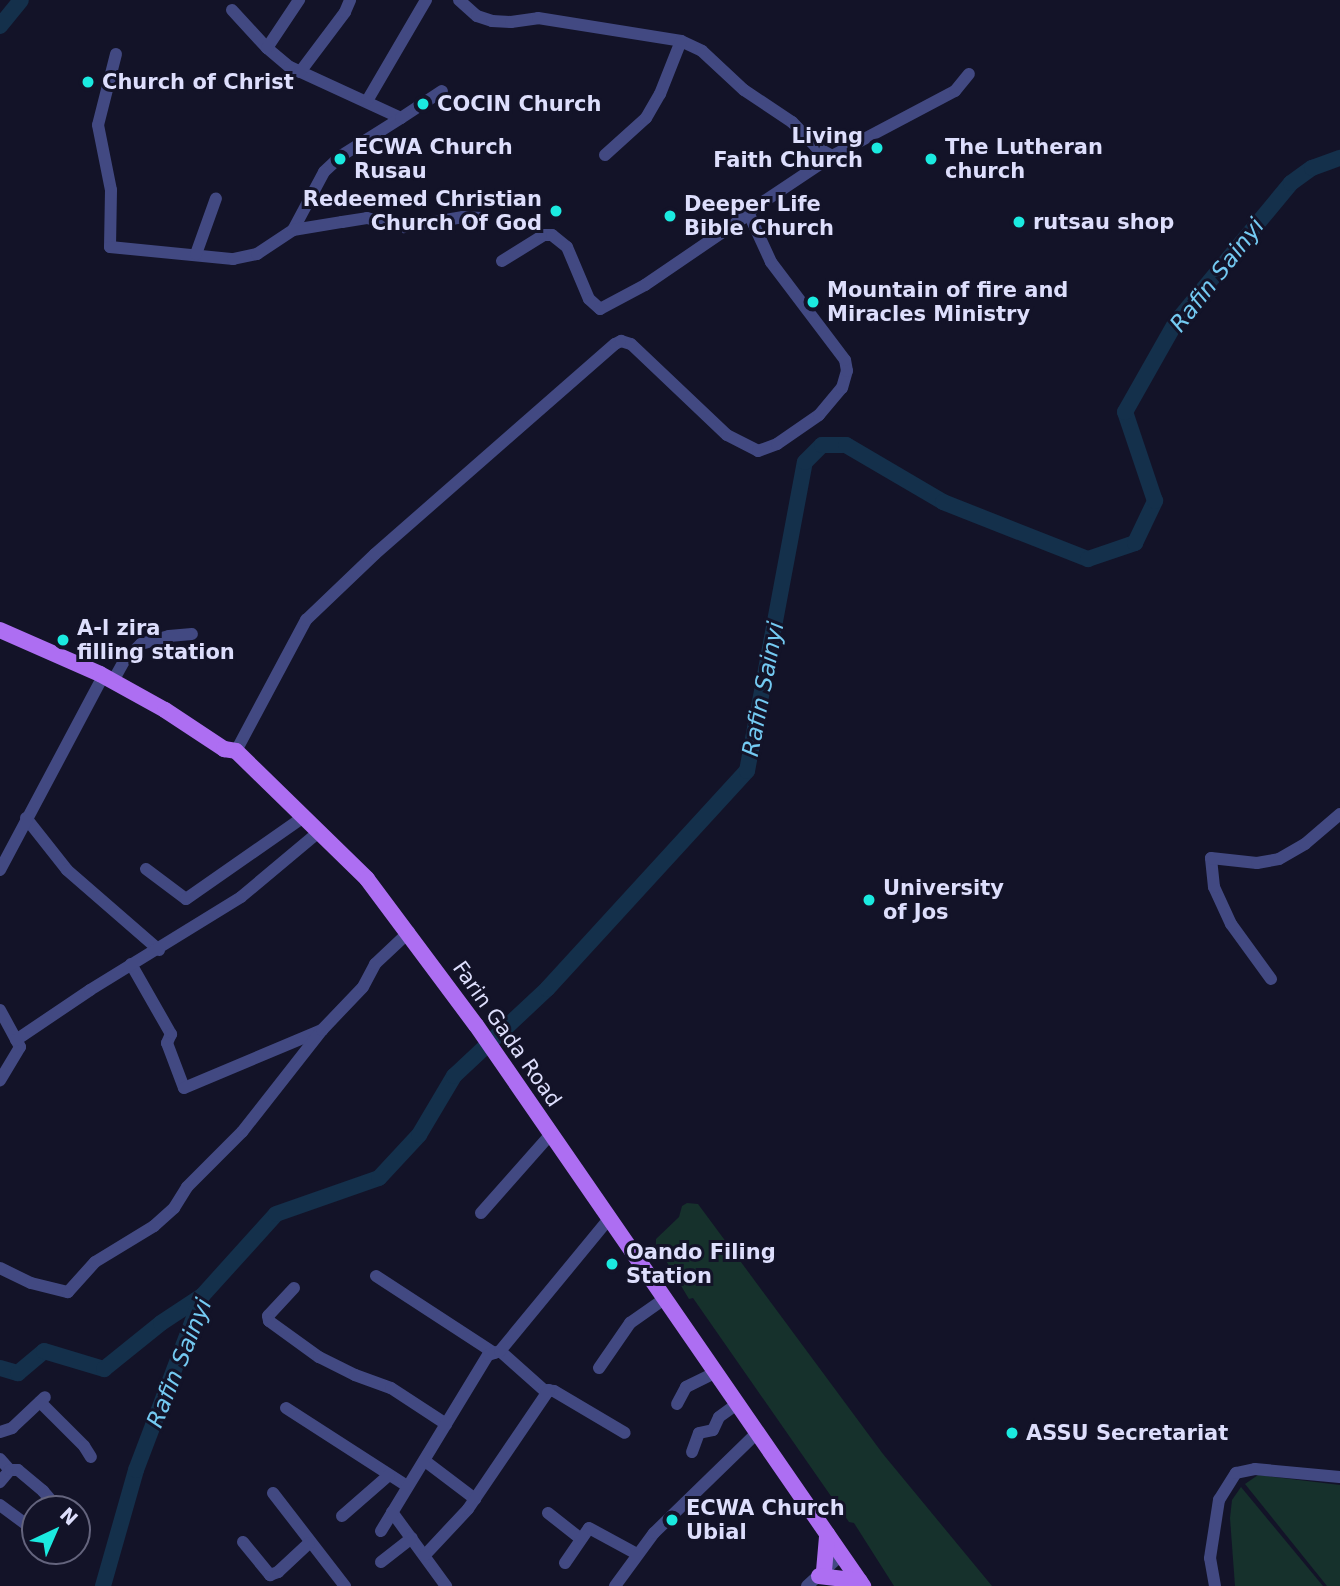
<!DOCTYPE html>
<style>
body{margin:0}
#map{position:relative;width:1340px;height:1586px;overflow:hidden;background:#131328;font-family:"DejaVu Sans",sans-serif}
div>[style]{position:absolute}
.green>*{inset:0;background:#16312c}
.river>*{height:16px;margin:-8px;padding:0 8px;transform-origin:8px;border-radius:8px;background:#14304b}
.minor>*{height:12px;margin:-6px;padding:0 6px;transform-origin:6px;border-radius:6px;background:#424982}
.major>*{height:16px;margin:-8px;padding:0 8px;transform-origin:8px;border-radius:8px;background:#ad6ef2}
.dots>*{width:19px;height:19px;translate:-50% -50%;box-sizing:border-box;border:4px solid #131328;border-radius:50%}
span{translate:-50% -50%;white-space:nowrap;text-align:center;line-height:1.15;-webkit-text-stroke:6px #131328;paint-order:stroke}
.poi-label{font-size:21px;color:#dddefc;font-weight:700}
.left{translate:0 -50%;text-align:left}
.right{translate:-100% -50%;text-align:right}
.street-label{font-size:21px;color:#dddefc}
.water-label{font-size:23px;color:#74caf2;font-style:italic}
.north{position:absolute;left:21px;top:1495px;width:70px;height:70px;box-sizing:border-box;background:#131328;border:2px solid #64647d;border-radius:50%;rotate:44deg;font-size:19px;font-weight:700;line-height:28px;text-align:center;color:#dddefc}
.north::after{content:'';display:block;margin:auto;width:24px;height:32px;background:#1beae0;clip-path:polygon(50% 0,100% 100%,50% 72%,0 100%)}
</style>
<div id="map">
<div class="green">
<i style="clip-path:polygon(687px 1203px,698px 1204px,883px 1454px,992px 1586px,894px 1586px,854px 1523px,849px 1522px,693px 1298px,689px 1299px,656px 1244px,656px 1239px,679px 1217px,682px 1206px)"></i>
<i style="clip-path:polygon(1258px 1475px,1340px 1485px,1340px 1586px,1327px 1586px,1245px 1484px)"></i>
<i style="clip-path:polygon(1241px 1487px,1323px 1586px,1235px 1586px,1230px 1518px,1232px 1500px)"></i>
</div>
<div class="river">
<i style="left:0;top:26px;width:33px;rotate:-51deg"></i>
<i style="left:0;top:1368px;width:19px;rotate:16deg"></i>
<i style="left:18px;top:1373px;width:34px;rotate:-40deg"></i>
<i style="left:44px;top:1351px;width:63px;rotate:16.7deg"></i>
<i style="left:104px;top:1369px;width:73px;rotate:-38.9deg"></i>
<i style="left:161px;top:1323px;width:49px;rotate:-33.4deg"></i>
<i style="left:103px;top:1586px;width:121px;rotate:-74.1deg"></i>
<i style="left:136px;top:1470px;width:186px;rotate:-69.2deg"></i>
<i style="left:202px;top:1296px;width:110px;rotate:-47.9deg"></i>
<i style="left:276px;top:1214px;width:109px;rotate:-19.3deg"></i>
<i style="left:379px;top:1178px;width:59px;rotate:-47.1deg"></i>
<i style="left:419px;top:1135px;width:69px;rotate:-59.3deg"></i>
<i style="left:454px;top:1076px;width:127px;rotate:-43.1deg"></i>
<i style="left:547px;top:989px;width:296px;rotate:-47.5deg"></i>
<i style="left:747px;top:771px;width:314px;rotate:-79.4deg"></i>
<i style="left:805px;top:462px;width:24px;rotate:-45deg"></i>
<i style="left:822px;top:445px;width:24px"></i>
<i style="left:846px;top:445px;width:113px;rotate:30.4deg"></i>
<i style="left:943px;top:502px;width:156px;rotate:21.5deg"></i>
<i style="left:1088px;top:559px;width:50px;rotate:-18.8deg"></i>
<i style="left:1135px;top:543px;width:47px;rotate:-64.5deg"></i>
<i style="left:1155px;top:501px;width:94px;rotate:-108.6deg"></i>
<i style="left:1125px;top:412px;width:103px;rotate:-60.5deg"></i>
<i style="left:1176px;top:322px;width:180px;rotate:-50.4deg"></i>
<i style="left:1291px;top:183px;width:26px;rotate:-36deg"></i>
<i style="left:1312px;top:168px;width:30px;rotate:-20deg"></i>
</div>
<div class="minor">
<i style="left:459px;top:0;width:24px;rotate:42deg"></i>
<i style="left:477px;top:16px;width:16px;rotate:18deg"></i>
<i style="left:492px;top:21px;width:19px;rotate:3deg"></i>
<i style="left:511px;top:22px;width:27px;rotate:-8deg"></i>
<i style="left:538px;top:18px;width:145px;rotate:9.1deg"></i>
<i style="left:681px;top:41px;width:23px;rotate:25deg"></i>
<i style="left:702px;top:51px;width:57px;rotate:42.9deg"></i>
<i style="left:744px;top:90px;width:58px;rotate:33.7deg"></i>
<i style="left:792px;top:122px;width:35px;rotate:46deg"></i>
<i style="left:816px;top:147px;width:18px;rotate:29deg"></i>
<i style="left:232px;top:10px;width:52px;rotate:47.4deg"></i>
<i style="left:267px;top:48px;width:30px;rotate:40deg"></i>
<i style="left:290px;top:67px;width:122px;rotate:24.7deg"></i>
<i style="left:401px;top:118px;width:71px;rotate:147.7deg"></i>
<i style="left:341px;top:156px;width:23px;rotate:137deg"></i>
<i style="left:324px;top:172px;width:66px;rotate:118.1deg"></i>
<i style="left:267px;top:48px;width:58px;rotate:-56.3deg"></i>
<i style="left:116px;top:54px;width:73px;rotate:104.2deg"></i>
<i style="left:98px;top:125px;width:66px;rotate:78.7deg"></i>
<i style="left:111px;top:190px;width:57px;rotate:91deg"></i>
<i style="left:110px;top:247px;width:124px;rotate:5.6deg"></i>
<i style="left:233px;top:259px;width:25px;rotate:-12deg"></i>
<i style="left:257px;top:254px;width:43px;rotate:-33.7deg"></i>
<i style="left:293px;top:230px;width:50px;rotate:-9.3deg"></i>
<i style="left:342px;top:222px;width:25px;rotate:-9deg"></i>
<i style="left:367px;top:218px;width:38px;rotate:14deg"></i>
<i style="left:404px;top:227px;width:60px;rotate:-9.6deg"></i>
<i style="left:463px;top:217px;width:19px;rotate:3deg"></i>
<i style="left:300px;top:72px;width:75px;rotate:-53.1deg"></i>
<i style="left:345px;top:12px;width:13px;rotate:-67deg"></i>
<i style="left:367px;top:101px;width:117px;rotate:-59.7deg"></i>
<i style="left:401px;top:118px;width:49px;rotate:-33.4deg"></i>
<i style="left:605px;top:155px;width:55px;rotate:-42.1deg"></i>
<i style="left:646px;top:118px;width:28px;rotate:-60deg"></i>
<i style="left:660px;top:94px;width:57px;rotate:-68.4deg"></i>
<i style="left:196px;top:254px;width:59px;rotate:-70.3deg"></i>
<i style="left:502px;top:261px;width:49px;rotate:-31.8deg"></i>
<i style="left:544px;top:235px;width:8px"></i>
<i style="left:552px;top:235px;width:19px;rotate:39deg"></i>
<i style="left:567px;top:247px;width:56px;rotate:67.1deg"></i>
<i style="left:589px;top:299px;width:15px;rotate:42deg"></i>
<i style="left:600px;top:309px;width:51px;rotate:-28.1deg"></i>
<i style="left:645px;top:285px;width:126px;rotate:-34.3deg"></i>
<i style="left:113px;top:681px;width:23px;rotate:-61deg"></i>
<i style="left:124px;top:661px;width:24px;rotate:-45deg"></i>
<i style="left:141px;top:644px;width:29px;rotate:-16deg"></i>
<i style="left:169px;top:636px;width:23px;rotate:-5deg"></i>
<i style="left:236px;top:751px;width:149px;rotate:-61.9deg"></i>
<i style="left:306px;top:620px;width:95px;rotate:-43.7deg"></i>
<i style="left:375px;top:554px;width:319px;rotate:-41.2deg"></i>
<i style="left:615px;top:344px;width:7px;rotate:-27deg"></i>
<i style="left:621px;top:341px;width:10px;rotate:17deg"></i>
<i style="left:631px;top:344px;width:132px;rotate:43.5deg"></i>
<i style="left:727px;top:435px;width:35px;rotate:27deg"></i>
<i style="left:758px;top:451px;width:20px;rotate:-20deg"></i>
<i style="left:777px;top:444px;width:51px;rotate:-34.6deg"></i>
<i style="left:819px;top:415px;width:35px;rotate:-50deg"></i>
<i style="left:842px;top:388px;width:18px;rotate:-74deg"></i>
<i style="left:847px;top:371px;width:11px;rotate:-100deg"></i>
<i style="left:845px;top:360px;width:123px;rotate:-127.1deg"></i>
<i style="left:771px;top:262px;width:55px;rotate:-114.7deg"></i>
<i style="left:748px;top:212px;width:101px;rotate:-33.7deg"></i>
<i style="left:832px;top:156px;width:139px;rotate:-27.9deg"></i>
<i style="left:955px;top:91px;width:22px;rotate:-51deg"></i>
<i style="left:26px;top:818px;width:66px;rotate:51.7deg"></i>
<i style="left:67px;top:870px;width:122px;rotate:41deg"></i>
<i style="left:146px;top:869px;width:50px;rotate:36.9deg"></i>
<i style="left:186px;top:899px;width:145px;rotate:-34.9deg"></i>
<i style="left:0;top:870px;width:220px;rotate:-62deg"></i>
<i style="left:131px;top:964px;width:81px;rotate:60.3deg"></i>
<i style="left:171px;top:1034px;width:10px;rotate:114deg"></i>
<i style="left:167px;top:1043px;width:48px;rotate:69.3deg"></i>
<i style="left:184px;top:1088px;width:150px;rotate:-22.8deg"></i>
<i style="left:1271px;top:979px;width:68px;rotate:-126deg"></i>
<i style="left:1231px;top:924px;width:41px;rotate:-114.7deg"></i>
<i style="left:1214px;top:887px;width:29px;rotate:-96deg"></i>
<i style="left:1211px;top:858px;width:46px;rotate:6.2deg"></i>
<i style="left:1257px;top:863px;width:22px;rotate:-10deg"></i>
<i style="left:1279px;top:859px;width:30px;rotate:-30deg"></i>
<i style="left:1305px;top:844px;width:46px;rotate:-40.6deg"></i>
<i style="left:0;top:1010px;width:42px;rotate:61.6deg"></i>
<i style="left:20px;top:1047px;width:39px;rotate:121deg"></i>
<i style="left:16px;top:1040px;width:89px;rotate:-34deg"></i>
<i style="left:90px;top:990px;width:177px;rotate:-31.6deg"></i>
<i style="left:241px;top:897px;width:103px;rotate:-39.9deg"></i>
<i style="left:481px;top:1213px;width:106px;rotate:-48.5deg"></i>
<i style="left:0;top:1268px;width:34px;rotate:26deg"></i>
<i style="left:31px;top:1283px;width:38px;rotate:14deg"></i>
<i style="left:68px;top:1292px;width:40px;rotate:-48deg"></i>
<i style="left:95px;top:1262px;width:69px;rotate:-31.4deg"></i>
<i style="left:154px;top:1226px;width:27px;rotate:-42deg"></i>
<i style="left:174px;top:1208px;width:25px;rotate:-58deg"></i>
<i style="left:187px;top:1187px;width:78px;rotate:-45deg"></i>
<i style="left:242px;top:1132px;width:130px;rotate:-51.9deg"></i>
<i style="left:322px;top:1030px;width:59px;rotate:-46.4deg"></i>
<i style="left:363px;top:987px;width:26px;rotate:-62deg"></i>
<i style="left:375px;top:964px;width:47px;rotate:-43.3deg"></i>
<i style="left:376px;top:1276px;width:141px;rotate:33.1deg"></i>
<i style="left:294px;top:1288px;width:38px;rotate:133deg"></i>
<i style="left:268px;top:1316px;width:5px;rotate:79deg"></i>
<i style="left:269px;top:1321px;width:62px;rotate:35.8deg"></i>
<i style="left:319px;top:1357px;width:40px;rotate:26.6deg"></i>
<i style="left:355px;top:1375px;width:38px;rotate:20deg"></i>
<i style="left:391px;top:1388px;width:66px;rotate:33.2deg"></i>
<i style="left:500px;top:1351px;width:59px;rotate:41.6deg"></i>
<i style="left:544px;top:1390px;width:10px;rotate:6deg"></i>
<i style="left:554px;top:1391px;width:82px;rotate:30.6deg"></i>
<i style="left:599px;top:1368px;width:55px;rotate:-55.4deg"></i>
<i style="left:630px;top:1323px;width:42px;rotate:-35.2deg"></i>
<i style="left:40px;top:1402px;width:62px;rotate:45deg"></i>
<i style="left:84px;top:1446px;width:13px;rotate:58deg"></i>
<i style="left:677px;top:1404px;width:19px;rotate:-62deg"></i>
<i style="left:686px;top:1387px;width:32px;rotate:-26deg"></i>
<i style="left:286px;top:1408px;width:144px;rotate:32.8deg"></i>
<i style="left:0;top:1432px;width:13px;rotate:-18deg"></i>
<i style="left:12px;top:1428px;width:45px;rotate:-43.2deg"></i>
<i style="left:692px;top:1452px;width:20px;rotate:-70deg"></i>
<i style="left:699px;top:1433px;width:14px;rotate:-12deg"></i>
<i style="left:713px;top:1430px;width:14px;rotate:-65deg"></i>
<i style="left:719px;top:1417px;width:22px;rotate:-36deg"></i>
<i style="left:0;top:1459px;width:15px;rotate:48deg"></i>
<i style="left:10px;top:1470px;width:16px;rotate:130deg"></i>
<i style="left:425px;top:1461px;width:63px;rotate:37.2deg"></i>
<i style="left:10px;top:1470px;width:8px"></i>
<i style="left:18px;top:1470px;width:33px;rotate:40deg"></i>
<i style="left:43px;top:1491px;width:18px;rotate:49deg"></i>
<i style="left:55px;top:1505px;width:6px;rotate:135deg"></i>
<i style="left:273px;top:1493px;width:118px;rotate:52.3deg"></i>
<i style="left:0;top:1505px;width:44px;rotate:36.6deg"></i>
<i style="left:392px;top:1512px;width:92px;rotate:53.9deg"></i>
<i style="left:548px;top:1513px;width:42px;rotate:38.2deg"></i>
<i style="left:342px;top:1516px;width:62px;rotate:-41.1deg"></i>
<i style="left:381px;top:1531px;width:206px;rotate:-58.7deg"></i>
<i style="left:488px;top:1355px;width:13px;rotate:-18deg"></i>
<i style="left:500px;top:1351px;width:171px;rotate:-50.5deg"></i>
<i style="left:243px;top:1542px;width:43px;rotate:50.7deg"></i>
<i style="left:270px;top:1575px;width:9px;rotate:-21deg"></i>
<i style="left:278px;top:1572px;width:42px;rotate:-43.1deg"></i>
<i style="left:425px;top:1555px;width:63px;rotate:-46.9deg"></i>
<i style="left:468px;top:1509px;width:144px;rotate:-55.8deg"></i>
<i style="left:381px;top:1562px;width:39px;rotate:-38deg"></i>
<i style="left:565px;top:1563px;width:42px;rotate:-55.6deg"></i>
<i style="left:589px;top:1528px;width:55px;rotate:28.4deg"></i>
<i style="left:615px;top:1586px;width:66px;rotate:-53.7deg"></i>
<i style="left:654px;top:1533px;width:144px;rotate:-44.2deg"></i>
<i style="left:807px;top:1586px;width:46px;rotate:-42.4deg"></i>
<i style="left:1215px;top:1586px;width:28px;rotate:-100deg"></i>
<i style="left:1210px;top:1558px;width:59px;rotate:-81.2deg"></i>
<i style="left:1219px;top:1500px;width:32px;rotate:-58deg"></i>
<i style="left:1236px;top:1473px;width:19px;rotate:-12deg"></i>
<i style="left:1255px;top:1469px;width:85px;rotate:5.4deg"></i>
</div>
<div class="major">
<i style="left:0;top:630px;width:109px;rotate:23.7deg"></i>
<i style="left:100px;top:674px;width:74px;rotate:29deg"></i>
<i style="left:165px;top:710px;width:71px;rotate:33.5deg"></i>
<i style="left:224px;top:749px;width:12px;rotate:9deg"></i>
<i style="left:236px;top:751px;width:183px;rotate:44.3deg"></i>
<i style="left:367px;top:879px;width:182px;rotate:53.3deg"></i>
<i style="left:476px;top:1025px;width:682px;rotate:55.4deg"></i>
<i style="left:824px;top:1571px;width:37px;rotate:-85deg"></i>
<i style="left:819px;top:1576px;width:41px;rotate:7deg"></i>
</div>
<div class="dots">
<i style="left:88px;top:82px;background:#1beae0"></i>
<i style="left:423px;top:104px;background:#1beae0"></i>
<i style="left:877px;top:148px;background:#1beae0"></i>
<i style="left:340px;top:159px;background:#1beae0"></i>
<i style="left:931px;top:159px;background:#1beae0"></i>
<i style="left:556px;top:211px;background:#1beae0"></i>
<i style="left:670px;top:216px;background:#1beae0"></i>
<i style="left:1019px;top:222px;background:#1beae0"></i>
<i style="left:813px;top:302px;background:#1beae0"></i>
<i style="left:63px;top:640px;background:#1beae0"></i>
<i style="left:869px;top:900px;background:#1beae0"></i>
<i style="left:612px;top:1264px;background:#1beae0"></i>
<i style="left:1012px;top:1433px;background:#1beae0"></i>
<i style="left:672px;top:1520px;background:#1beae0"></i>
</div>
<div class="poi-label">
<span class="left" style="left:102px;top:82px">Church of Christ</span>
<span class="left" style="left:437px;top:104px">COCIN Church</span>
<span class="right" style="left:863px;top:148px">Living<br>Faith Church</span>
<span class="left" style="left:354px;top:159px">ECWA Church<br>Rusau</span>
<span class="left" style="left:945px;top:159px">The Lutheran<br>church</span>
<span class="right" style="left:542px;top:211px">Redeemed Christian<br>Church Of God</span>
<span class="left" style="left:684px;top:216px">Deeper Life<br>Bible Church</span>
<span class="left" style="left:1033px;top:222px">rutsau shop</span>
<span class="left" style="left:827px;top:302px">Mountain of fire and<br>Miracles Ministry</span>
<span class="left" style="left:77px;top:640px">A-l zira<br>filling station</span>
<span class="left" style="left:883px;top:900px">University<br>of Jos</span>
<span class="left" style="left:626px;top:1264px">Oando Filing<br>Station</span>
<span class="left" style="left:1026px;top:1433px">ASSU Secretariat</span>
<span class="left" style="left:686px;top:1520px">ECWA Church<br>Ubial</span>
</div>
<div class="street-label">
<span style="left:507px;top:1034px;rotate:55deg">Farin Gada Road</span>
</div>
<div class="water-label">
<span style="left:1217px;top:275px;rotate:-52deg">Rafin Sainyi</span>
<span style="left:763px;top:689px;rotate:-79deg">Rafin Sainyi</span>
<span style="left:179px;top:1363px;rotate:-68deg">Rafin Sainyi</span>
</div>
<div class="north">N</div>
</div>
